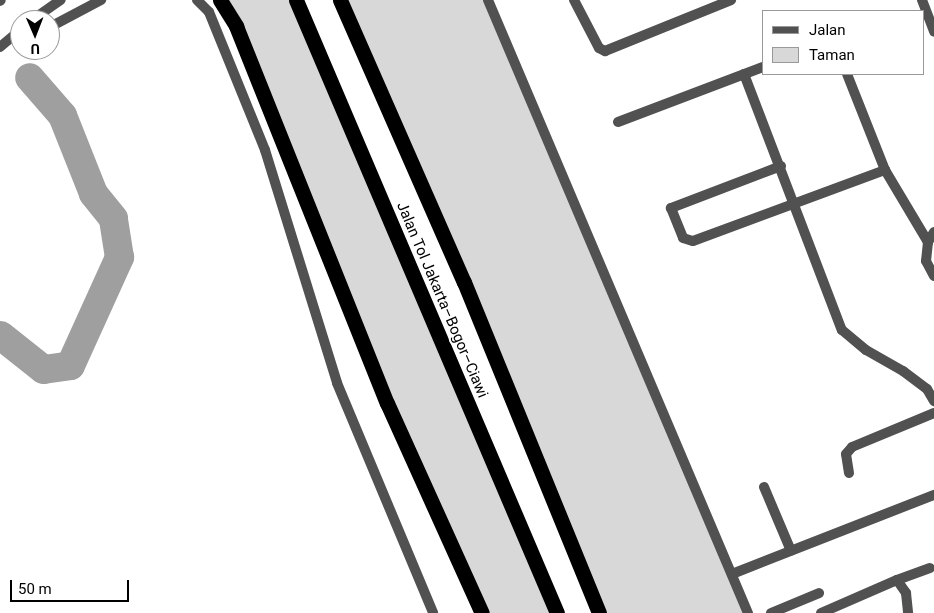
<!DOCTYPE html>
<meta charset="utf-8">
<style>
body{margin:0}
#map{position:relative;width:934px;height:613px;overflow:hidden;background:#fff;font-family:Roboto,sans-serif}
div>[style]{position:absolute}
.green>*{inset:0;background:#d8d8d8}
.river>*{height:29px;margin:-14.5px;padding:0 14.5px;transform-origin:14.5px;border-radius:14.5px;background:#9f9f9f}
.minor>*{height:10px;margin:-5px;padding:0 5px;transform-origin:5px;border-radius:5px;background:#515151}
.motorway>*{height:15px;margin:-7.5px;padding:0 7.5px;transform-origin:7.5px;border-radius:7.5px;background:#000}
span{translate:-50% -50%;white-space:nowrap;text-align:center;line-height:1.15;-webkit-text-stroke:4px #fff;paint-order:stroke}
.street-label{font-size:15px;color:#000}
.legend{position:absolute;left:762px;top:10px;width:162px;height:65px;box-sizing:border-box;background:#fff;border:1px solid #999;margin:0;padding:6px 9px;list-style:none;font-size:15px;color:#000}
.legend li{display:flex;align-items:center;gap:10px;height:25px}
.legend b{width:25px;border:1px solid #999}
.north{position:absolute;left:10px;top:10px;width:50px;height:50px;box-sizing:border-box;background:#fff;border:1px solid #999;border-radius:50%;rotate:179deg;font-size:14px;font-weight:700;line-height:20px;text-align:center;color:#000}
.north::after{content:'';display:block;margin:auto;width:18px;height:22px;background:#000;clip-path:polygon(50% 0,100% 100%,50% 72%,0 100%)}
.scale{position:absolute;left:10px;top:580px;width:119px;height:22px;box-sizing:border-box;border:2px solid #000;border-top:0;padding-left:6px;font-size:15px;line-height:18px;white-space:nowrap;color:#000;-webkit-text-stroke:4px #fff;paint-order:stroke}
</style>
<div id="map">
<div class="green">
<i style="clip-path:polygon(224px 0,292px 0,557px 613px,482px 613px)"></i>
<i style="clip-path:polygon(340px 0,486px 0,748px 613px,599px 613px)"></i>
</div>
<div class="river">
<i style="left:0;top:335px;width:55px;rotate:38.3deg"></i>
<i style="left:43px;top:369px;width:27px;rotate:-8deg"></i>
<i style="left:70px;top:365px;width:119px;rotate:-65.6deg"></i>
<i style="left:119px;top:257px;width:39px;rotate:-99deg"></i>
<i style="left:113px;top:218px;width:32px;rotate:-129deg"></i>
<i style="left:93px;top:193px;width:84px;rotate:-111.7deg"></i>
<i style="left:62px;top:115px;width:50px;rotate:-131deg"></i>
</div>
<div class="minor">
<i style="left:197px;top:0;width:17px;rotate:45deg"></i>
<i style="left:209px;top:12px;width:149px;rotate:67.9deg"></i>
<i style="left:265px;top:150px;width:244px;rotate:72.8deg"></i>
<i style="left:337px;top:383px;width:249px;rotate:67.3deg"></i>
<i style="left:488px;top:0;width:666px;rotate:67.02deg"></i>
<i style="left:574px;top:0;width:54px;rotate:62.5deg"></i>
<i style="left:599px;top:48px;width:7px;rotate:27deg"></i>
<i style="left:605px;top:51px;width:136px;rotate:-22deg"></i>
<i style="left:922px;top:0;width:34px;rotate:69deg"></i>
<i style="left:0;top:1px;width:1px;rotate:-45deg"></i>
<i style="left:32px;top:20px;width:35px;rotate:-35deg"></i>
<i style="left:50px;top:27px;width:58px;rotate:-27.9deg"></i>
<i style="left:0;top:47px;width:26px;rotate:-40deg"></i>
<i style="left:744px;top:74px;width:274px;rotate:69.1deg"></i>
<i style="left:842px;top:330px;width:31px;rotate:40deg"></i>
<i style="left:866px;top:350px;width:43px;rotate:29.6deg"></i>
<i style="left:903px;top:371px;width:30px;rotate:37deg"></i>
<i style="left:927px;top:389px;width:14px;rotate:60deg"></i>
<i style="left:847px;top:74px;width:103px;rotate:68.4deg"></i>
<i style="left:885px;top:170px;width:84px;rotate:59.2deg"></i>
<i style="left:618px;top:122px;width:155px;rotate:-20.8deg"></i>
<i style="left:781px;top:166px;width:118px;rotate:159.1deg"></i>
<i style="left:671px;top:208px;width:32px;rotate:68deg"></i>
<i style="left:683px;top:238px;width:10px;rotate:17deg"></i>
<i style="left:693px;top:241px;width:205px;rotate:-20.3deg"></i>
<i style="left:934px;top:232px;width:12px;rotate:121deg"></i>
<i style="left:928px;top:242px;width:19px;rotate:96deg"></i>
<i style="left:926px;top:261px;width:17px;rotate:62deg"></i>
<i style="left:849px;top:473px;width:19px;rotate:-99deg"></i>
<i style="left:846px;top:454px;width:9px;rotate:-49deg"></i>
<i style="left:852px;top:447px;width:89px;rotate:-22.5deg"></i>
<i style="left:764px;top:487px;width:69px;rotate:67.1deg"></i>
<i style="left:732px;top:574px;width:217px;rotate:-21.4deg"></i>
<i style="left:897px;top:580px;width:35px;rotate:-20deg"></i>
<i style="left:771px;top:613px;width:52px;rotate:-22.6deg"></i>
<i style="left:821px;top:613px;width:83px;rotate:-23.5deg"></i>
<i style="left:897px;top:580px;width:16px;rotate:55deg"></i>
<i style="left:906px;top:593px;width:20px;rotate:84deg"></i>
</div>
<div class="motorway">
<i style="left:220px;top:0;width:31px;rotate:58deg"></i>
<i style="left:236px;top:26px;width:406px;rotate:68.2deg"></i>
<i style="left:387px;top:403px;width:230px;rotate:65.7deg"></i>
<i style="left:296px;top:0;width:666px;rotate:66.94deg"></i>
<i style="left:340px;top:0;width:308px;rotate:66.3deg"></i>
<i style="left:464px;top:282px;width:357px;rotate:67.8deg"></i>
</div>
<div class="street-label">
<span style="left:442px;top:300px;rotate:67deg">Jalan Tol Jakarta–Bogor–Ciawi</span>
</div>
<ul class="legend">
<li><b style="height:6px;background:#515151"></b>Jalan</li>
<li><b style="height:14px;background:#d8d8d8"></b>Taman</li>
</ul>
<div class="north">U</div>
<div class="scale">50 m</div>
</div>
